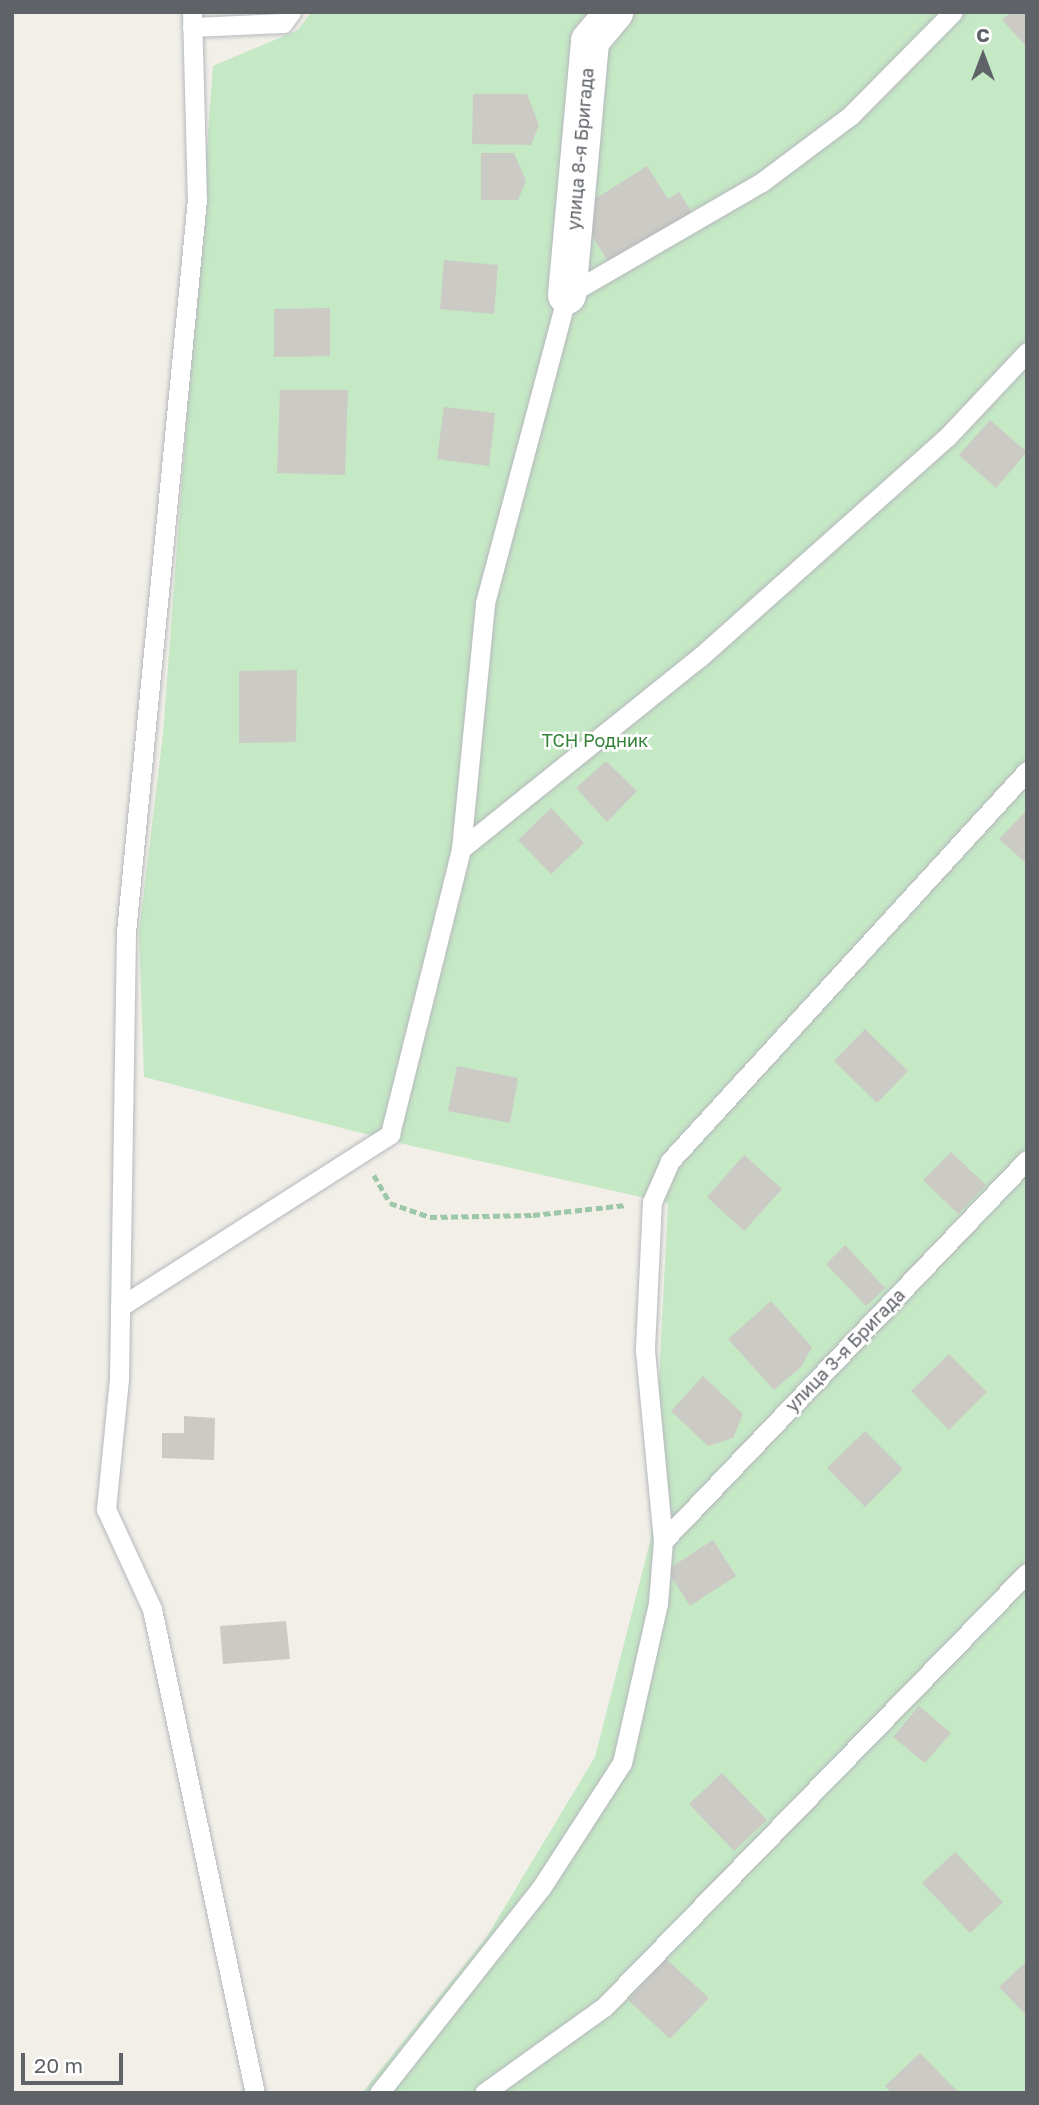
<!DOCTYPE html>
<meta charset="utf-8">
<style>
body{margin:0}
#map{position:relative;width:1039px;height:2105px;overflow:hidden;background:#f1efe8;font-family:"Golos Text",sans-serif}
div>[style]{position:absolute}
.green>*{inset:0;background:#c5e8c5}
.building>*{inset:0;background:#cccac5}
.path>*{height:4.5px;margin-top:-2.25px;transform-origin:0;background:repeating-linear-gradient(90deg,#9cc7a9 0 7px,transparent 0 10.5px)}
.roads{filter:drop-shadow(0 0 2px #b5b8bc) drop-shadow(0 0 2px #b5b8bc)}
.service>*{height:19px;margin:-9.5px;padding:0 9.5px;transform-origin:9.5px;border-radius:9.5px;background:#fff}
.minor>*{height:38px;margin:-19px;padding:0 19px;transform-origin:19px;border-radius:19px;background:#fff}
span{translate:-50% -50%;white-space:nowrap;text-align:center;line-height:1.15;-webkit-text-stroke:5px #fff;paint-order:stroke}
.street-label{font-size:18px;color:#5f6368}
.park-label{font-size:18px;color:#348238}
.frame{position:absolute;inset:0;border:14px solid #5f6368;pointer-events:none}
.north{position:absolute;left:948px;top:21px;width:70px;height:70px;-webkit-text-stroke:5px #fff;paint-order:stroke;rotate:0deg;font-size:19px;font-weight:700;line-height:28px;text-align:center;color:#5f6368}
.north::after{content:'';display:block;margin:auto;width:24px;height:32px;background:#5f6368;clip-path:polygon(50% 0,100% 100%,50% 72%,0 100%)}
.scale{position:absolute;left:21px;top:2053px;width:102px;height:32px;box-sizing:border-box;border:4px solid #5f6368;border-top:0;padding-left:9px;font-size:21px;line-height:24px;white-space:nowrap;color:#5f6368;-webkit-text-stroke:5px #fff;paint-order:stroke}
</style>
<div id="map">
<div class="green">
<i style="clip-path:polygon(311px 12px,1027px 12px,1027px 2093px,362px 2093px,486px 1938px,595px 1757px,651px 1538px,668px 1203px,408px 1145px,144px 1077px,139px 932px,163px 734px,213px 66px,298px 30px)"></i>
</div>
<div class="building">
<i style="clip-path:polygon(1011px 12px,1027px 12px,1027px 47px,1002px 20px)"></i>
<i style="clip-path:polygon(473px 94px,527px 94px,539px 125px,531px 145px,472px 144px)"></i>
<i style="clip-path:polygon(481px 153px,514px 153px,526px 181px,518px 200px,481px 200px)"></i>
<i style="clip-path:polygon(647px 166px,668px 199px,679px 192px,693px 214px,611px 266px,576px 211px)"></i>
<i style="clip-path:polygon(444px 260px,498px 265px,494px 314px,440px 309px)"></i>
<i style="clip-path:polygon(330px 308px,330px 356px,274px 357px,274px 309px)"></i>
<i style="clip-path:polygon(280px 390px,348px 390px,345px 475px,277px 473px)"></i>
<i style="clip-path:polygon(444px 407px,495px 413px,489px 466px,437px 459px)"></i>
<i style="clip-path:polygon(990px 420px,1027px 452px,996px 488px,959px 455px)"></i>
<i style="clip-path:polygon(297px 670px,296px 742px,239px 743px,239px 671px)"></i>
<i style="clip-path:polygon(606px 761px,637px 791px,607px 822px,576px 788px)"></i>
<i style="clip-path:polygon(551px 808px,584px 843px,551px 874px,518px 840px)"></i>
<i style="clip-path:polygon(1027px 810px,1027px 864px,999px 839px)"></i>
<i style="clip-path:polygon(865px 1029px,908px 1071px,877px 1103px,834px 1061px)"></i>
<i style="clip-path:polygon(457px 1066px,518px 1078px,510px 1123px,448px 1111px)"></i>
<i style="clip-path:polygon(951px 1152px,986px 1185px,958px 1214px,923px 1180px)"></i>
<i style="clip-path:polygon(744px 1155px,782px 1189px,744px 1231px,707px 1197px)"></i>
<i style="clip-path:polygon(845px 1245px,885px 1288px,866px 1306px,826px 1264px)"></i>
<i style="clip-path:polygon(771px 1301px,812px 1347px,801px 1367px,774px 1390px,728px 1339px)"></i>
<i style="clip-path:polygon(949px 1354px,987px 1392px,949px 1430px,911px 1391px)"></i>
<i style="clip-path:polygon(703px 1376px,743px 1414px,733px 1438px,708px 1446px,671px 1411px)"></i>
<i style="clip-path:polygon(184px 1416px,215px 1418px,214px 1460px,162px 1458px,162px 1433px,184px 1433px)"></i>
<i style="clip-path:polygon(865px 1431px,903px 1469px,865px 1507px,827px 1468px)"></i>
<i style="clip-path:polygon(713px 1540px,736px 1576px,690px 1606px,667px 1570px)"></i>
<i style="clip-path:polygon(286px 1621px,290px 1659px,223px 1664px,220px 1626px)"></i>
<i style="clip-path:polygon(919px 1706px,951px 1733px,925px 1763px,893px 1737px)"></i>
<i style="clip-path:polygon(722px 1773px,767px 1820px,734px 1851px,689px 1804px)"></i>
<i style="clip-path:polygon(955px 1852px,1003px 1902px,970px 1933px,922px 1883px)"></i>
<i style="clip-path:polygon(666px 1959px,709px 1998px,670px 2039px,628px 2000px)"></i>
<i style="clip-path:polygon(1027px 1961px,1027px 2016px,999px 1987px)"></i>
<i style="clip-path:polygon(920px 2053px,959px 2093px,892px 2093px,885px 2086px)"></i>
</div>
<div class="path">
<i style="left:374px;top:1175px;width:32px;rotate:60deg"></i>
<i style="left:390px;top:1203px;width:42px;rotate:19.3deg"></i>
<i style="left:430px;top:1217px;width:103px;rotate:-1.1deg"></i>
<i style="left:533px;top:1215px;width:94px;rotate:-6.1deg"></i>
</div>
<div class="roads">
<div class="service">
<i style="left:192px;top:12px;width:187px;rotate:88.5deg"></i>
<i style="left:197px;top:199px;width:736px;rotate:95.53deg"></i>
<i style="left:126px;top:932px;width:447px;rotate:90.9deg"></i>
<i style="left:119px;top:1379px;width:131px;rotate:95.7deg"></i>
<i style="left:106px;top:1509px;width:110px;rotate:65.3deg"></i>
<i style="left:152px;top:1609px;width:495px;rotate:78deg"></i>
<i style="left:192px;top:27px;width:91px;rotate:-2.5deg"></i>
<i style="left:283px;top:23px;width:14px;rotate:-54deg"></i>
<i style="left:461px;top:849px;width:307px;rotate:-38.8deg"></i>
<i style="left:700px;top:657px;width:331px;rotate:-41.7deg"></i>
<i style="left:947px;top:437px;width:117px;rotate:-46.7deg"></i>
<i style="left:120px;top:1307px;width:321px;rotate:-32.6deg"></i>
<i style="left:390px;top:1134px;width:294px;rotate:-76deg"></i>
<i style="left:461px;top:849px;width:247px;rotate:-84.4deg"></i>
<i style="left:485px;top:603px;width:319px;rotate:-75.1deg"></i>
<i style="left:567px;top:295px;width:225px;rotate:-30.1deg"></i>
<i style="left:762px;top:182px;width:110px;rotate:-36.9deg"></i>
<i style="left:850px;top:116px;width:146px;rotate:-45.3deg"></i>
<i style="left:663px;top:1541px;width:527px;rotate:-46.31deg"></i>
<i style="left:379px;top:2093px;width:261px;rotate:-51.7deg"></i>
<i style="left:541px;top:1888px;width:149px;rotate:-57.1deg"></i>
<i style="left:622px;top:1763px;width:164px;rotate:-77.3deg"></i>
<i style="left:658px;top:1603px;width:62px;rotate:-85.4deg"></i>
<i style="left:663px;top:1541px;width:193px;rotate:-95.4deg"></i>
<i style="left:645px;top:1349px;width:147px;rotate:-87.3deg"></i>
<i style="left:652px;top:1202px;width:45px;rotate:-66.3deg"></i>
<i style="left:670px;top:1161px;width:529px;rotate:-47.53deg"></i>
<i style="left:484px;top:2093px;width:148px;rotate:-35.6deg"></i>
<i style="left:604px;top:2007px;width:606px;rotate:-45.74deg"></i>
</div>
<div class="minor">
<i style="left:567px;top:295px;width:255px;rotate:-84.8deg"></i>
<i style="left:590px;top:41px;width:38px;rotate:-50deg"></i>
</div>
</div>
<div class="street-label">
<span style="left:580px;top:149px;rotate:-85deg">улица 8-я Бригада</span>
<span style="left:845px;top:1350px;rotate:-46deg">улица 3-я Бригада</span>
</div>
<div class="park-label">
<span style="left:595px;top:740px">ТСН Родник</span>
</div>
<div class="frame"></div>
<div class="north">С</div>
<div class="scale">20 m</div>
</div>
